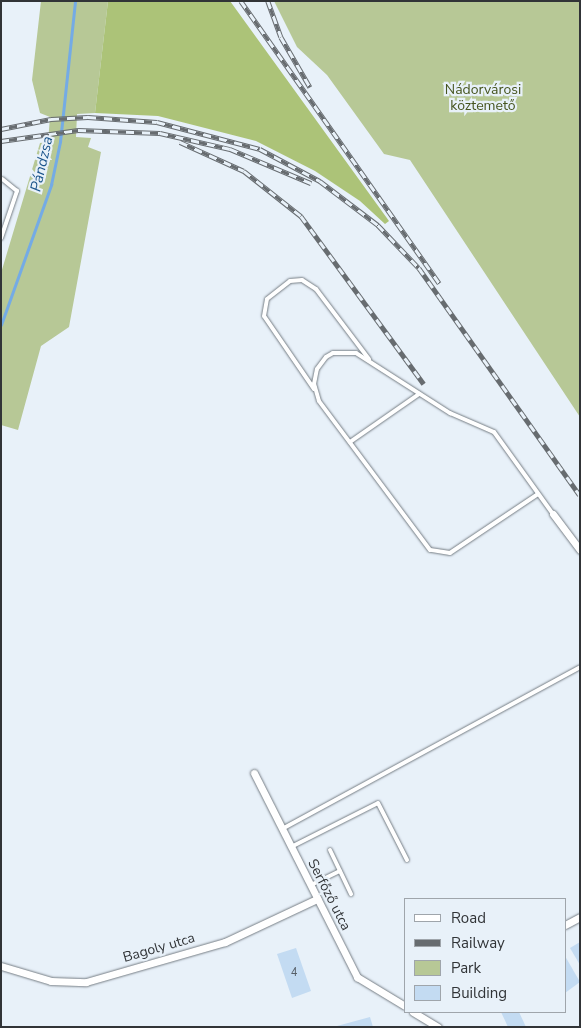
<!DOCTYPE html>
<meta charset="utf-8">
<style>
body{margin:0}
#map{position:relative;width:581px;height:1028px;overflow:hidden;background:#e8f1f9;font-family:"Nunito Sans",sans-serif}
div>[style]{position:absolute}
.green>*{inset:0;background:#b7c896}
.forest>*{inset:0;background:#acc378}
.stream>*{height:2.5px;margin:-1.25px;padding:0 1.25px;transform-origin:1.25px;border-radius:1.25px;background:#74abe5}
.building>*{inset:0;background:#c3dbf2}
.roads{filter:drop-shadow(0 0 1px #767e85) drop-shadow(0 0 1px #767e85)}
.lane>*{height:4px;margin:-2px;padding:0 2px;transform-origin:2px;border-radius:2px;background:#fff}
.street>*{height:7px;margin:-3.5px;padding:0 3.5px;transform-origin:3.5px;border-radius:3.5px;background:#fff}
.rail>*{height:4.5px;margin-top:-2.25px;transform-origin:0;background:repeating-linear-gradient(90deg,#e8f1f9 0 8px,#676c70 0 16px);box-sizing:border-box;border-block:1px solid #676c70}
span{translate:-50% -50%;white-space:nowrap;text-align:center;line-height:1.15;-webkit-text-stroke:4.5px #e8f1f9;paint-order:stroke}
.number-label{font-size:11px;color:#565e66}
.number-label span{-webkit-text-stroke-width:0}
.park-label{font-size:14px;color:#46551f}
.street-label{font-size:14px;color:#313437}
.water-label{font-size:15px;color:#1c558c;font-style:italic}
.frame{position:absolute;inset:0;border:2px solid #313437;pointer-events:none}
.legend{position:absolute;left:404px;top:898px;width:162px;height:115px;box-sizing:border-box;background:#e8f1f9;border:1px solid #9fa5ab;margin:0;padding:6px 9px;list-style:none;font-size:15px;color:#313437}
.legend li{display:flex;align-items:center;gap:10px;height:25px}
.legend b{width:25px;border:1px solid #9fa5ab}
</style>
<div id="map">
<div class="green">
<i style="clip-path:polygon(41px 1px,108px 1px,95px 113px,77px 114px,76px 137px,91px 138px,88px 147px,101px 152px,69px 327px,41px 346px,18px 430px,1px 425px,1px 273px,40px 143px,48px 142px,50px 117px,40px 113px,32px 80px)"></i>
<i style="clip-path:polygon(274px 1px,580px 1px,580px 417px,410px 160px,384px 154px,327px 75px,297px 47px)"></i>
</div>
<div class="forest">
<i style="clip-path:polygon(108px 1px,230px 1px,389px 221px,385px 224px,360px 201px,315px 171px,256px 141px,158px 116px,95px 113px)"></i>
</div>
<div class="stream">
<i style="left:1px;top:325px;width:149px;rotate:-70.3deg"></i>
<i style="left:51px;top:185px;width:44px;rotate:-78.2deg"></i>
<i style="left:60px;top:142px;width:142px;rotate:-83.9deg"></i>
</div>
<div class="building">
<i style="clip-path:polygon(580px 942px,580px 965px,570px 948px)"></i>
<i style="clip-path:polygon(296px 948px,311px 991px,292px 998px,277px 954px)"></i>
<i style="clip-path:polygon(565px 956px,580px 982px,565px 993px)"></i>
<i style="clip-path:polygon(501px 1012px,519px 1012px,526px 1027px,508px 1027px)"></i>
<i style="clip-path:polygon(370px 1017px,373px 1027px,337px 1027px,337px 1026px)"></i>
</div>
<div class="roads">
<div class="lane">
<i style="left:1px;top:238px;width:50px;rotate:-71.2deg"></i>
<i style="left:17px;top:191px;width:19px;rotate:-141deg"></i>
<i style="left:314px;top:389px;width:88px;rotate:-124.4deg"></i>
<i style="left:264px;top:316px;width:17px;rotate:-80deg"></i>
<i style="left:267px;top:299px;width:29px;rotate:-38deg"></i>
<i style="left:290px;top:281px;width:12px;rotate:-5deg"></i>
<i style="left:302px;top:280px;width:17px;rotate:33deg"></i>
<i style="left:316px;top:289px;width:88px;rotate:52.9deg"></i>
<i style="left:350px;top:442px;width:84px;rotate:-34.8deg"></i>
<i style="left:538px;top:494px;width:106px;rotate:146.2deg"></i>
<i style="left:450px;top:553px;width:20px;rotate:-171deg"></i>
<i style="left:430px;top:550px;width:186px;rotate:-126.7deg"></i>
<i style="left:319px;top:401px;width:18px;rotate:-106deg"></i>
<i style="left:314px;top:384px;width:15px;rotate:-79deg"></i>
<i style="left:317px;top:369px;width:15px;rotate:-53deg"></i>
<i style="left:326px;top:357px;width:8px;rotate:-30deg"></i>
<i style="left:333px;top:353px;width:23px"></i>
<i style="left:356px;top:353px;width:112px;rotate:32.6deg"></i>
<i style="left:450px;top:413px;width:48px;rotate:23.4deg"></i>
<i style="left:494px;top:432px;width:101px;rotate:54.3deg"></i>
<i style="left:282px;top:829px;width:339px;rotate:-28.5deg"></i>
<i style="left:291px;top:847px;width:97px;rotate:-26.8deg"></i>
<i style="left:378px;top:803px;width:64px;rotate:63deg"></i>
<i style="left:330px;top:850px;width:49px;rotate:64.5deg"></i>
<i style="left:311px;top:885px;width:32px;rotate:-26deg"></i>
</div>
<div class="street">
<i style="left:553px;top:514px;width:45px;rotate:53.1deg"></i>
<i style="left:254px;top:773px;width:229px;rotate:63.2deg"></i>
<i style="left:357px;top:977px;width:56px;rotate:31.1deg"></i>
<i style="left:565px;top:925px;width:17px;rotate:-28deg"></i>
<i style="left:1px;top:966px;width:52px;rotate:16.7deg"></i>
<i style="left:51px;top:981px;width:35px;rotate:2deg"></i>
<i style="left:86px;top:982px;width:145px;rotate:-16.1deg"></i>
<i style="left:225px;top:942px;width:102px;rotate:-25.1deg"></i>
<i style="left:413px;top:1012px;width:29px;rotate:31deg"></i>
</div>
</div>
<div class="rail">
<i style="left:241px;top:1px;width:345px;rotate:54.9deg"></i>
<i style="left:268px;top:1px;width:38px;rotate:70deg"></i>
<i style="left:281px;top:37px;width:58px;rotate:59.9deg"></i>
<i style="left:1px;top:129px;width:51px;rotate:-11.3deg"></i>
<i style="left:51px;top:119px;width:37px;rotate:-3deg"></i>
<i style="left:88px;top:117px;width:69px;rotate:4.1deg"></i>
<i style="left:157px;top:122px;width:106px;rotate:14.7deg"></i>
<i style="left:260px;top:149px;width:68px;rotate:28.1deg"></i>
<i style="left:320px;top:181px;width:73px;rotate:37.2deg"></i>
<i style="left:378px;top:225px;width:59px;rotate:46.4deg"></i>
<i style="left:419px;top:268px;width:278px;rotate:54.7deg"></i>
<i style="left:1px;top:141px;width:78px;rotate:-8.1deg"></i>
<i style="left:78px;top:130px;width:82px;rotate:2.1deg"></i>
<i style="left:160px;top:133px;width:72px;rotate:12.9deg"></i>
<i style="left:230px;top:149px;width:88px;rotate:22.8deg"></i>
<i style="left:180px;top:142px;width:70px;rotate:24.4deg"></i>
<i style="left:244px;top:171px;width:73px;rotate:38.3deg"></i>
<i style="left:301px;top:216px;width:208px;rotate:53.8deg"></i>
</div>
<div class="number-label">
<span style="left:294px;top:973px">4</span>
</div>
<div class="park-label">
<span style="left:483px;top:98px">Nádorvárosi<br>köztemető</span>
</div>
<div class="street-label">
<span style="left:329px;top:895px;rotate:63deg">Serfőző utca</span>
<span style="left:159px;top:948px;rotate:-16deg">Bagoly utca</span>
</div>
<div class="water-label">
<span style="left:42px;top:164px;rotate:-77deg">Pándzsa</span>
</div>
<div class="frame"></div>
<ul class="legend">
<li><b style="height:6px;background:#fff"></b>Road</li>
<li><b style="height:6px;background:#676c70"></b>Railway</li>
<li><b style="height:14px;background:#b7c896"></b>Park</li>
<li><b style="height:14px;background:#c3dbf2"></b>Building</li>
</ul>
</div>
